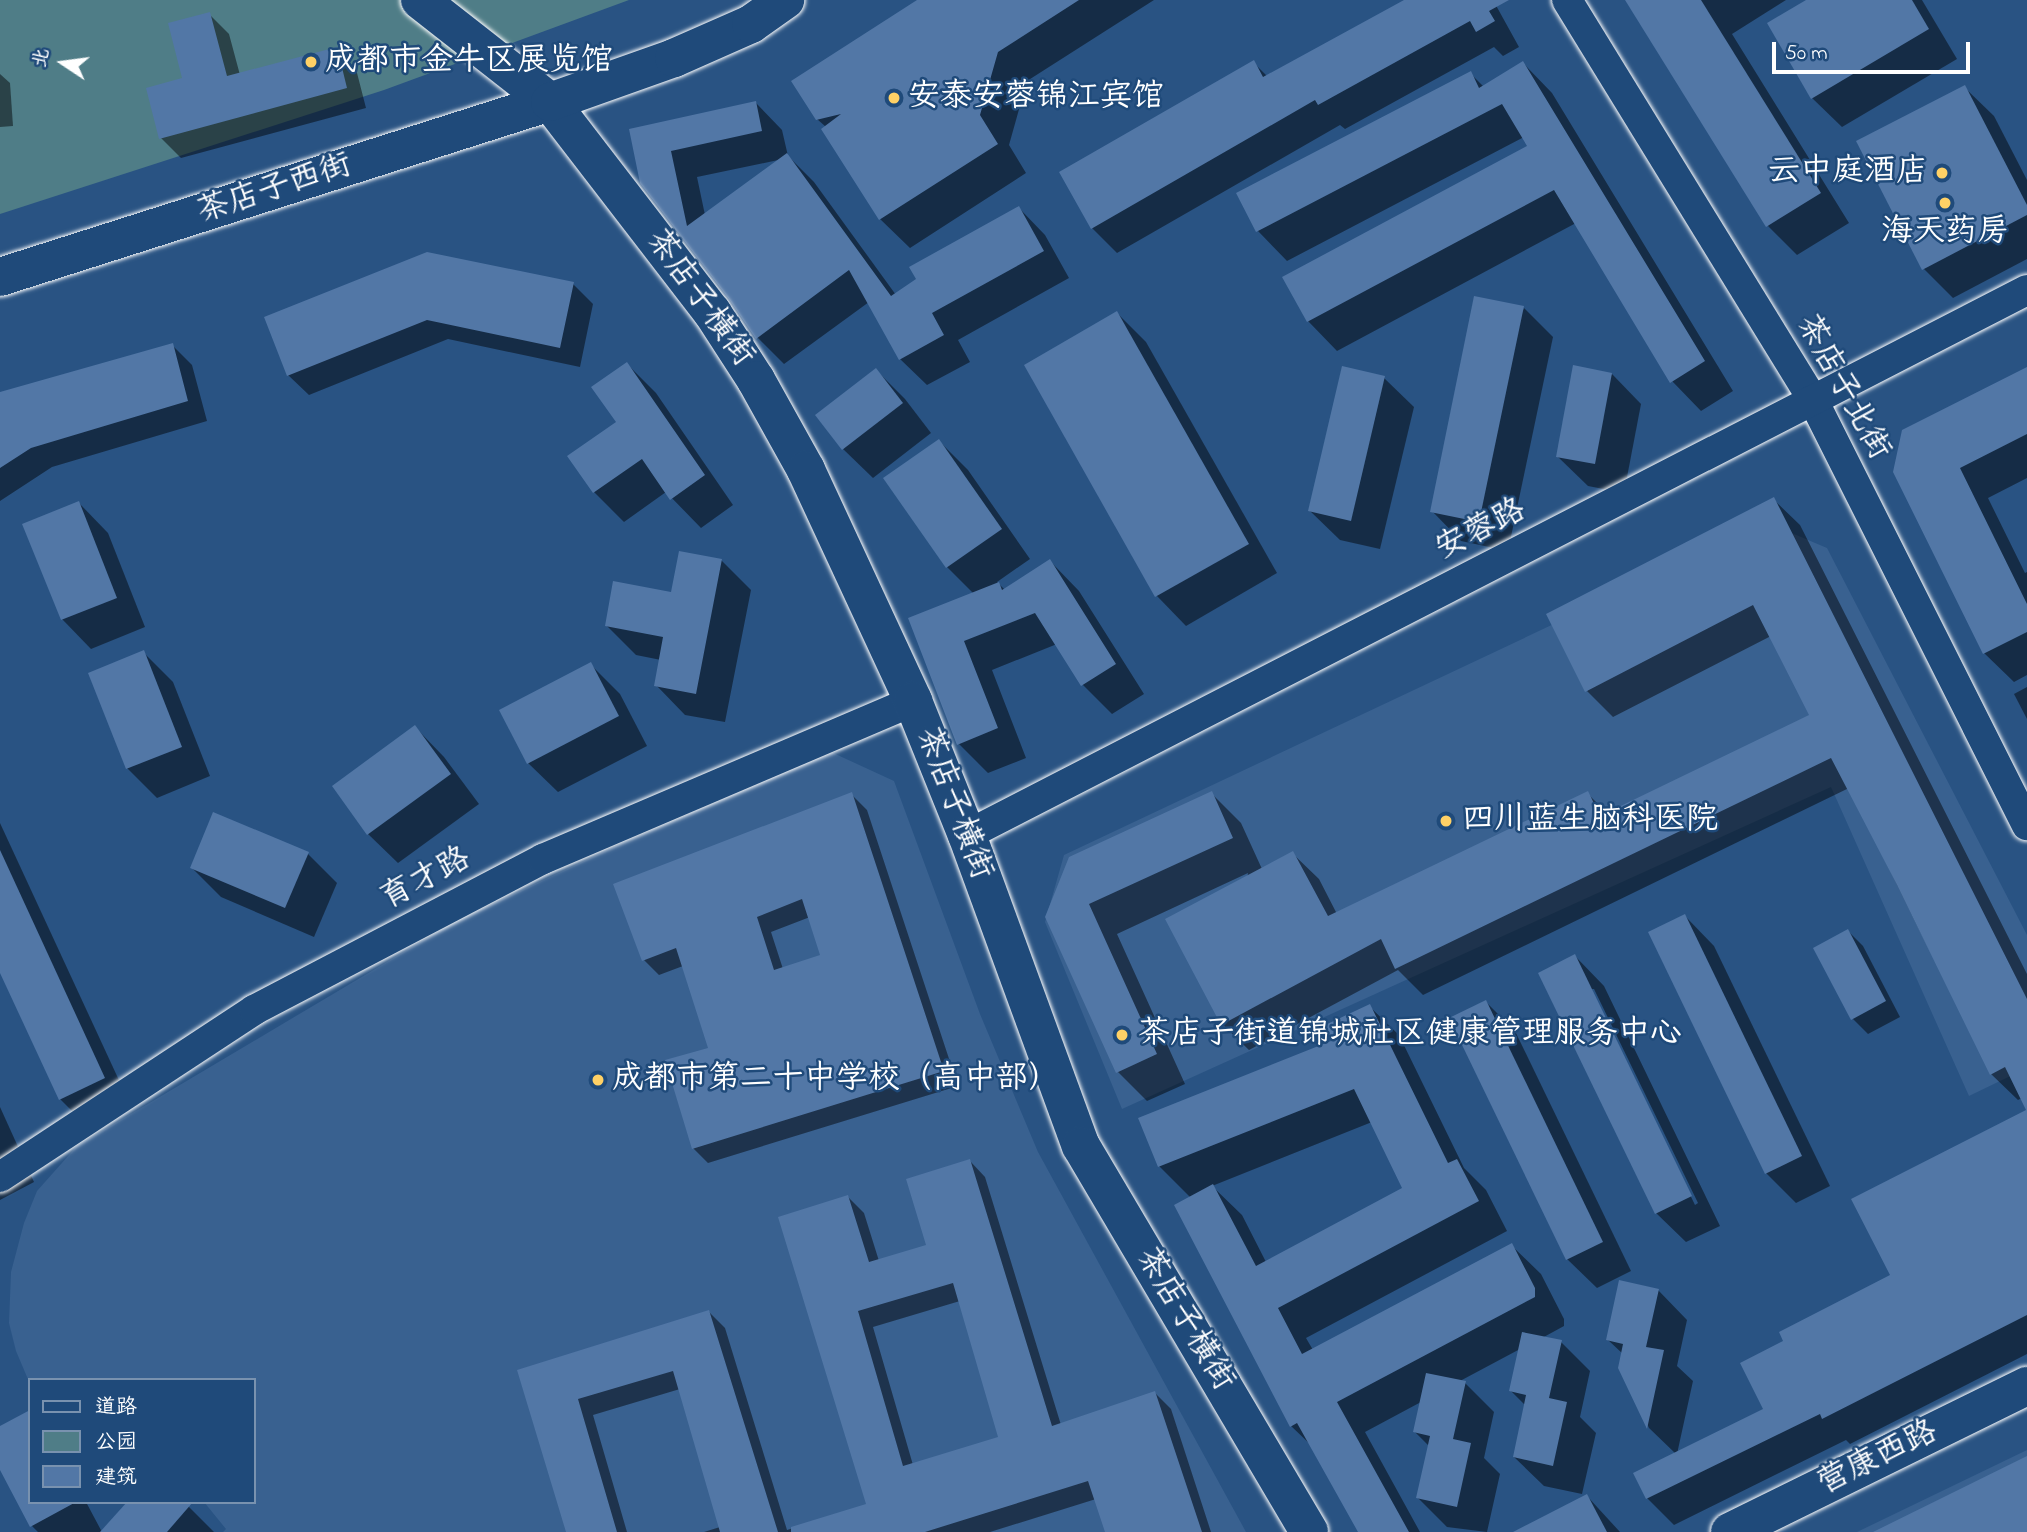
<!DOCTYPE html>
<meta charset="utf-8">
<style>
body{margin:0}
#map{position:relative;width:2027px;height:1532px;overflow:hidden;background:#295383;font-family:"Indie Flower","LXGW WenKai TC",sans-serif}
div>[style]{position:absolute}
.built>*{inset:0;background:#396190}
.green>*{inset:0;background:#4f7d87}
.shadow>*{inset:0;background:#0007}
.building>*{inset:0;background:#5277a6}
.roads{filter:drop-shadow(0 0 2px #fff) drop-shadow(0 0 2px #fff)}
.street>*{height:30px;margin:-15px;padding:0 15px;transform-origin:15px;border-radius:15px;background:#1f4a7a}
.secondary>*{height:38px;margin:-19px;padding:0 19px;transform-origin:19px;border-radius:19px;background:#1f4a7a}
.dots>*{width:19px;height:19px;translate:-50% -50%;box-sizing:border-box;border:4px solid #1f4a7a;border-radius:50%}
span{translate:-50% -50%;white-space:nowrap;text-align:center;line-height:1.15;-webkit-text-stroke:5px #1f4a7a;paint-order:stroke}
.poi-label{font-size:32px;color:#fff}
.left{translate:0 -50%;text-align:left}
.right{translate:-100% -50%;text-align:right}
.street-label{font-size:32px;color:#fff}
.legend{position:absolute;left:28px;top:1378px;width:228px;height:126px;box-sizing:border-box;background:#1f4a7a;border:2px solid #7992af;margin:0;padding:9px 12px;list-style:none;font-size:21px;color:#fff}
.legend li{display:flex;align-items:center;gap:14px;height:35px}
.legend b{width:35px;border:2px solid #7992af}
.north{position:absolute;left:28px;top:28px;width:70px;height:70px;-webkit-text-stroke:5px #1f4a7a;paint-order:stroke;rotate:283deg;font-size:19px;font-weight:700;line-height:28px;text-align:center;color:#fff}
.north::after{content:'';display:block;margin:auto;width:24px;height:32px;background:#fff;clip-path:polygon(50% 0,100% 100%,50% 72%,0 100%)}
.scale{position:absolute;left:1772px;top:42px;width:198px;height:32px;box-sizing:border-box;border:4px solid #fff;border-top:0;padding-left:9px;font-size:21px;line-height:24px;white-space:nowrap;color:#fff;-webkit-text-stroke:5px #1f4a7a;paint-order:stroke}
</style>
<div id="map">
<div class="built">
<i style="clip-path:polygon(1768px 523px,1827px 548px,2027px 935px,2027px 1068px,1969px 1096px,1831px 787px,1122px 1109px,1045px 922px,1064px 855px)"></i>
<i style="clip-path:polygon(831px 752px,894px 781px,980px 1014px,1038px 1152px,1246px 1532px,223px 1532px,226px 1529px,204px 1502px,254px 1502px,254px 1380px,30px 1380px,30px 1384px,16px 1351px,9px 1323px,11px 1272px,24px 1223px,37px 1191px,77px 1146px,456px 921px,627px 841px)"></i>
<i style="clip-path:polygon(2027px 1450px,2027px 1532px,1857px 1532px)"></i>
</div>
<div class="green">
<i style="clip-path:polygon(0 0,629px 0,384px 90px,0 214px)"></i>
</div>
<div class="shadow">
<i style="clip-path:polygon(921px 0,1154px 0,1027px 81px,1009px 145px,1026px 173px,910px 248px,880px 219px,826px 127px,817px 119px)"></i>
<i style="clip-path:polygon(1407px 0,1493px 0,1519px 47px,1503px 56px,1494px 47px,1345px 129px,1340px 125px,1117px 253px,1092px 228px,1254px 63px,1267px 76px)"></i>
<i style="clip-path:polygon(1627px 0,1786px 0,1732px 34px,1849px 223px,1797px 255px,1768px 226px)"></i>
<i style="clip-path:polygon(1809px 0,1922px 0,1957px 59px,1842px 127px,1812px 98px)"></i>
<i style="clip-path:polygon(209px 14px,229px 34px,240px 75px,336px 49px,356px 69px,366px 108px,181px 158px,161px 138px)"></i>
<i style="clip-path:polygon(1523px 63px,1552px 93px,1733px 391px,1701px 411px,1672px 381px,1576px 223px,1337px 351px,1308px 321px,1530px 147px,1524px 137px,1287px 261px,1258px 231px,1238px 194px,1470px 73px,1484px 87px)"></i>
<i style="clip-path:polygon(0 74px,10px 83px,13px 126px,0 127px)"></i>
<i style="clip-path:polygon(1964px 87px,1994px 116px,2027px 180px,2027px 259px,1953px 298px,1924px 269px)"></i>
<i style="clip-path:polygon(evenodd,756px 103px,782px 130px,788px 156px,814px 182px,896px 295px,1019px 208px,1045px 235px,1069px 278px,958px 340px,970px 362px,927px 385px,900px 359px,869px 302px,784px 364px,757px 337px,731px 298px,642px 183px,631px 130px,756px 103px,783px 159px,705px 215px,697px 177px,783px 159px)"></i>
<i style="clip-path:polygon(573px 284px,593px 304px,580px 367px,448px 339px,309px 395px,288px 375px,266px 318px)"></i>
<i style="clip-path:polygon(1524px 308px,1553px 337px,1508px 551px,1461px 541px,1432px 511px)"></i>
<i style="clip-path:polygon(1117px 313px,1146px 342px,1277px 573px,1186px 626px,1157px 596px,1026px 366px)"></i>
<i style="clip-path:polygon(172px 345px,192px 365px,207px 421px,52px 467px,0 501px,0 394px)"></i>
<i style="clip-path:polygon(627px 364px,656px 393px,733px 505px,701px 528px,666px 492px,624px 522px,594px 492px,570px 457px,618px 423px)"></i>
<i style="clip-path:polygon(2027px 369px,2027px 478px,1988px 498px,2025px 573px,2027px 572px,2027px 675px,2014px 682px,1984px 653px,1894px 471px)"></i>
<i style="clip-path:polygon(876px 370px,905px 399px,931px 433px,873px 478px,843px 449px)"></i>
<i style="clip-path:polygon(1612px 374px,1641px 404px,1624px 493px,1588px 486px,1558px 457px)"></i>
<i style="clip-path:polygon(1384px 378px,1414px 407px,1380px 549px,1340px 540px,1310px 511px)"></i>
<i style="clip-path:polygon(939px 441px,968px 470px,1030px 559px,997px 582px,1005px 590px,1050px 561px,1079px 591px,1144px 694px,1112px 714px,1083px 685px,1057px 644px,992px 670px,1026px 758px,988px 773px,959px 744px,910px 619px,974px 594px,947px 567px)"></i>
<i style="clip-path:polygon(1773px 499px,1800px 525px,2027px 974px,2027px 1107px,2022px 1098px,2018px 1100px,1991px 1074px,1849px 788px,1423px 995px,1398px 970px,1249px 1050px,1222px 1024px,1248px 873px,1117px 934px,1185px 1084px,1147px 1101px,1118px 1072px,1047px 917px,1212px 794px,1241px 823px,1262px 869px,1292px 853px,1319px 879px,1337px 914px,1587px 793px,1608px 814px,1811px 716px,1771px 636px,1613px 717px,1587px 691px)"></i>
<i style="clip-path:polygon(79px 503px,108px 533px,145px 627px,91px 649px,62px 619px)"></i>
<i style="clip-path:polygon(721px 560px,751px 590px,725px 722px,685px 715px,656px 685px,661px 660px,636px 655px,607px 626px,673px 595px)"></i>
<i style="clip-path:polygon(143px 652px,173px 682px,210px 776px,157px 798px,127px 768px)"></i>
<i style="clip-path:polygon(590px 664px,620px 694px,647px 746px,558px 792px,528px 763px)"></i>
<i style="clip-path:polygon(2027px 687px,2027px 719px,2014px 694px)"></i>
<i style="clip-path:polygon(415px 727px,444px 757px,479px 804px,398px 863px,368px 834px,334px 786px)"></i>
<i style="clip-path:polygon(evenodd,852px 795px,867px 810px,958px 1086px,708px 1163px,693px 1148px,710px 1049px,683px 966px,659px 975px,644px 960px,852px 795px,810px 917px,822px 956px,783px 969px,771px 932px,810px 917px)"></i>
<i style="clip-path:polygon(0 823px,130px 1104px,86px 1125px,60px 1099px,0 968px)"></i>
<i style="clip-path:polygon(308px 854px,337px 883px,314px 937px,221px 897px,192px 868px)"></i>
<i style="clip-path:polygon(1685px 916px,1714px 946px,1830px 1186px,1796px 1203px,1766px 1173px)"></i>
<i style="clip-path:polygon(1848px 931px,1863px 946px,1900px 1017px,1868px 1034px,1853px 1019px)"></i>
<i style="clip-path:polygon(evenodd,1575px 956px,1604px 986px,1720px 1226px,1686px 1242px,1656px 1213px,1575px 956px,1590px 989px,1594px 989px,1698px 1203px,1695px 1205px,1590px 989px)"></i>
<i style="clip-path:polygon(1486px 1002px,1515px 1031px,1631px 1271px,1597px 1288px,1567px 1259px)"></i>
<i style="clip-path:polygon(evenodd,1369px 1006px,1399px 1035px,1464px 1168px,1486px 1190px,1507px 1231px,1306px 1338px,1313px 1350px,1511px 1245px,1541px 1274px,1564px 1319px,1564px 1326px,1542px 1338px,1561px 1342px,1590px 1371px,1580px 1417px,1596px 1433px,1582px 1494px,1544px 1486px,1514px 1457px,1525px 1405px,1511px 1391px,1520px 1349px,1460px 1381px,1465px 1383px,1494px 1412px,1484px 1458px,1500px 1474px,1487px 1532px,1447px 1527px,1418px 1498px,1429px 1446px,1415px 1432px,1421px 1402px,1365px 1432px,1420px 1532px,1360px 1532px,1313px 1447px,1291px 1426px,1191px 1198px,1159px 1166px,1333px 1042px,1369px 1006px,1372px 1122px,1404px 1188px,1266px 1262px,1242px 1215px,1212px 1186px,1372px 1122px)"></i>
<i style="clip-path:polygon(0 1107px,34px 1182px,0 1200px)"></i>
<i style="clip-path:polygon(2027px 1111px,2027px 1354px,1850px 1444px,1846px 1440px,1674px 1525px,1647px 1498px,1676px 1454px,1649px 1428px,1620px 1367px,1623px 1354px,1608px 1340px,1658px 1290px,1687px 1320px,1677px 1366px,1693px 1381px,1677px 1454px,1765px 1410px,1786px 1342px,1892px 1276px)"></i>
<i style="clip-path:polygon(evenodd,970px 1161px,985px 1177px,1061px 1425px,1155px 1393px,1171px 1409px,1211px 1532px,1106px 1532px,1096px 1499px,990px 1532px,704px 1532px,720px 1527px,680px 1389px,593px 1415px,627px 1532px,568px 1532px,519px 1371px,709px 1312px,725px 1328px,787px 1530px,868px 1505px,848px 1197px,864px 1213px,879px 1261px,929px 1246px,970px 1161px,960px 1301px,1000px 1439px,913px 1465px,873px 1327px,960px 1301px)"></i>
<i style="clip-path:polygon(0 1428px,30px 1502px,86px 1502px,102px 1532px,38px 1532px,32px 1526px,0 1467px)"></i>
<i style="clip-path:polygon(1587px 1496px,1620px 1532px,1517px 1532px)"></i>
<i style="clip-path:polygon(184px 1502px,214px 1532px,103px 1532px)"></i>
</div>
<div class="building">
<i style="clip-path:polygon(917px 0,1079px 0,998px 52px,980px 115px,998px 144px,879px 220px,821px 129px,841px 114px,816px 120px,791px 81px)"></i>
<i style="clip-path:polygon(1404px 0,1509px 0,1489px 11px,1495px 21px,1476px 32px,1470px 21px,1318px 105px,1315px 100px,1091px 229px,1059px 172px,1254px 60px,1263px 77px)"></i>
<i style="clip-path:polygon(1625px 0,1701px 0,1821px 193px,1766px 227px)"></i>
<i style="clip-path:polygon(1806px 0,1912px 0,1929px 29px,1811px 99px,1767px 23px)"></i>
<i style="clip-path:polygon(210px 12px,227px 76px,337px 47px,347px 88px,159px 139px,146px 88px,182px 78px,168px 23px)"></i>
<i style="clip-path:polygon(1523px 61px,1705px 361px,1670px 383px,1554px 190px,1307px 322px,1282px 277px,1527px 146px,1502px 104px,1256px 232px,1236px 193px,1471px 71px,1479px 88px)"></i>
<i style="clip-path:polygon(1965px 85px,2027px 205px,2027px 215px,1922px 270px,1856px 141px)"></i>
<i style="clip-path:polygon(756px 101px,762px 131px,671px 151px,687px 226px,787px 153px,891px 296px,916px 279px,909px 267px,1019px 206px,1044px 251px,932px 313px,944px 335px,899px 360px,849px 270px,756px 339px,729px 299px,640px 183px,629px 129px)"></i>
<i style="clip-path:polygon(427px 252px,574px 282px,560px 348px,427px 320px,287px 376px,264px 317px)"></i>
<i style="clip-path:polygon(1474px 296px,1524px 306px,1479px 522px,1430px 512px)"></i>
<i style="clip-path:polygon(1117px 311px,1249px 544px,1155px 597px,1024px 365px)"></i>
<i style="clip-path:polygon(173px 343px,188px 401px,31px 448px,0 468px,0 392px)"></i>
<i style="clip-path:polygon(627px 362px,705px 475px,670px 500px,642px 459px,593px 493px,567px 456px,616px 422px,591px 387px)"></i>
<i style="clip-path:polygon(1573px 365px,1612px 373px,1595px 464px,1556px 457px)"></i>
<i style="clip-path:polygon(1342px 366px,1385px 376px,1351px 521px,1308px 511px)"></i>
<i style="clip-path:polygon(2027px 367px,2027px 434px,1960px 468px,2027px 604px,2027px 632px,1983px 654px,1893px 472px,1902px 430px)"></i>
<i style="clip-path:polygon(876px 368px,903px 403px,842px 450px,815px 415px)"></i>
<i style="clip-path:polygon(939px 439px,1002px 529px,946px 568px,883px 478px)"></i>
<i style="clip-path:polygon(1774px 497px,2027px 999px,2027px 1315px,1822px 1419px,1820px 1414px,1646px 1499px,1633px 1473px,1763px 1409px,1740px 1363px,1783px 1341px,1779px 1332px,1890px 1275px,1851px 1199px,2026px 1110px,2005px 1067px,1990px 1075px,1897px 885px,1831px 758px,1395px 969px,1381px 939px,1221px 1025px,1165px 919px,1293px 851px,1328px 916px,1588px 791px,1600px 816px,1809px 715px,1753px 605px,1585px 692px,1546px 614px)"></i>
<i style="clip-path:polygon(79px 501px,117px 598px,61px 620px,22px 524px)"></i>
<i style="clip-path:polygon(679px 551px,722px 559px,696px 694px,654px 686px,663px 637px,605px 626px,613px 581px,671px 592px)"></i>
<i style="clip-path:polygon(1050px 559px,1116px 664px,1081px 686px,1035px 613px,964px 641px,998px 728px,957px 745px,908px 618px,999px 582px,1002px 590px)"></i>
<i style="clip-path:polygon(144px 650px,182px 747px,126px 769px,88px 673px)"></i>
<i style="clip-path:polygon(591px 662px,619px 716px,527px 764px,499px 710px)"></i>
<i style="clip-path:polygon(415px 725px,451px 774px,367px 835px,332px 786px)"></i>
<i style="clip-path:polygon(1212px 791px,1233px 838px,1089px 904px,1157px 1054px,1116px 1073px,1045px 917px,1069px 857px)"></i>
<i style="clip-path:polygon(evenodd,852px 792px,944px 1071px,692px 1149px,665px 1060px,708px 1048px,676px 948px,642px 961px,613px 884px,852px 792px,802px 899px,820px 955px,774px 970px,757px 917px,802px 899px)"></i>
<i style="clip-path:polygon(213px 812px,309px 852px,285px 908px,190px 868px)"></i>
<i style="clip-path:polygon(0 850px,105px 1078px,59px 1100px,0 973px)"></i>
<i style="clip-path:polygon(1685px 914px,1802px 1156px,1765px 1174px,1648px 932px)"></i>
<i style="clip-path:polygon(1848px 929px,1886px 1001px,1851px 1020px,1813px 948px)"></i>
<i style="clip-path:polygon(1575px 954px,1692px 1196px,1655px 1214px,1538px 973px)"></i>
<i style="clip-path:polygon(1486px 1000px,1603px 1242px,1566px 1260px,1449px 1018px)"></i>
<i style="clip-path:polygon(1370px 1004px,1448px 1163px,1457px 1159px,1479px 1201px,1278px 1308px,1302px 1354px,1512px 1243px,1535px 1288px,1535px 1297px,1337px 1402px,1409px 1532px,1358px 1532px,1297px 1423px,1290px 1427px,1174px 1205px,1213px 1184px,1256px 1266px,1402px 1188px,1354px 1089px,1158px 1167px,1138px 1118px,1331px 1041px,1323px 1026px)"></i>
<i style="clip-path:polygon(evenodd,970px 1159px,1052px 1426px,1155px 1391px,1202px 1532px,1105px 1532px,1088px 1481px,925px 1532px,791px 1532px,791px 1527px,866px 1504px,778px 1217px,848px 1195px,869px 1262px,926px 1245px,906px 1179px,970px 1159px,953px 1283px,998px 1437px,903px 1466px,858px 1311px,953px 1283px)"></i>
<i style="clip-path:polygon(1619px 1280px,1659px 1289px,1646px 1347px,1664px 1350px,1647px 1429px,1618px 1368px,1623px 1344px,1606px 1340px)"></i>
<i style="clip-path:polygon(709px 1310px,778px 1532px,720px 1532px,673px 1371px,578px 1399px,617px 1532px,566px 1532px,517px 1370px)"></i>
<i style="clip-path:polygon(1522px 1332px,1562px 1340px,1549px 1398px,1567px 1402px,1553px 1466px,1513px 1457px,1526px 1395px,1509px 1391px)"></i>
<i style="clip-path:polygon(1426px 1373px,1466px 1381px,1453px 1439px,1471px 1443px,1457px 1507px,1416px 1498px,1430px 1436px,1413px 1432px)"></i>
<i style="clip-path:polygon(30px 1410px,30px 1502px,76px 1502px,30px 1527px,0 1470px,0 1426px)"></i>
<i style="clip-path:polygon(2027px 1456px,2027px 1532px,1873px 1532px)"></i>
<i style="clip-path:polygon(1587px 1494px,1607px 1532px,1513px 1532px)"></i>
<i style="clip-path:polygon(127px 1502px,193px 1502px,167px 1532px,100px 1532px)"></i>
</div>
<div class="roads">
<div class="street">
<i style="left:1567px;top:0;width:470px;rotate:58.4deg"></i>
<i style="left:1813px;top:400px;width:476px;rotate:63.3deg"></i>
<i style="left:967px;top:835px;width:1192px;rotate:-27.21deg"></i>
<i style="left:0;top:1177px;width:304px;rotate:-33.3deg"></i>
<i style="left:254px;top:1010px;width:326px;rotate:-27.6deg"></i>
<i style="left:543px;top:859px;width:402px;rotate:-23.1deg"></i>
</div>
<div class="secondary">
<i style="left:420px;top:0;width:165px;rotate:38.1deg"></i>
<i style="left:550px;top:102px;width:265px;rotate:52.4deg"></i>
<i style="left:712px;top:312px;width:81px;rotate:57.1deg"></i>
<i style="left:756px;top:380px;width:103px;rotate:60.9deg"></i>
<i style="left:806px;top:470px;width:255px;rotate:65.1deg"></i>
<i style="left:913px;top:701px;width:144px;rotate:68.1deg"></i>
<i style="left:967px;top:835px;width:331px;rotate:69.9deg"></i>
<i style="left:1081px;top:1146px;width:448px;rotate:59.4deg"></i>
<i style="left:0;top:277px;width:577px;rotate:-17.65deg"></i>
<i style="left:550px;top:102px;width:132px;rotate:-19.5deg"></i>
<i style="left:674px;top:58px;width:84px;rotate:-23.8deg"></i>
<i style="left:751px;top:24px;width:42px;rotate:-35.2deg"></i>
<i style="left:1730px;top:1532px;width:331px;rotate:-26.2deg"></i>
</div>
</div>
<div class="dots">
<i style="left:311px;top:62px;background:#ffd166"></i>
<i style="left:894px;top:98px;background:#ffd166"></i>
<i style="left:1942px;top:173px;background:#ffd166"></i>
<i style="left:1945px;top:203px;background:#ffd166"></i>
<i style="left:1446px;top:821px;background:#ffd166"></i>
<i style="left:1122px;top:1035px;background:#ffd166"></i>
<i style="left:598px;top:1080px;background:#ffd166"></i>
</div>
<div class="poi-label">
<span class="left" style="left:325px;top:62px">成都市金牛区展览馆</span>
<span class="left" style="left:908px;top:98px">安泰安蓉锦江宾馆</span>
<span class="right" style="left:1928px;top:173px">云中庭酒店</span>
<span style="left:1945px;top:233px">海天药房</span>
<span class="left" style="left:1462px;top:821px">四川蓝生脑科医院</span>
<span class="left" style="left:1138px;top:1035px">茶店子街道锦城社区健康管理服务中心</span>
<span class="left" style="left:612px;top:1080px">成都市第二十中学校（高中部）</span>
</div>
<div class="street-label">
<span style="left:275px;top:190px;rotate:-18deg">茶店子西街</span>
<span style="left:699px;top:299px;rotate:54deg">茶店子横街</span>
<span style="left:1842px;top:388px;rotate:61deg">茶店子北街</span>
<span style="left:1481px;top:531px;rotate:-27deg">安蓉路</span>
<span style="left:953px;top:804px;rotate:69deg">茶店子横街</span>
<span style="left:426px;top:880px;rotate:-28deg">育才路</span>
<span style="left:1184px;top:1320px;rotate:59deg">茶店子横街</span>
<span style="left:1878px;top:1459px;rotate:-26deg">营康西路</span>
</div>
<ul class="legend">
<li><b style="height:9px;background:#1f4a7a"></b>道路</li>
<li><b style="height:19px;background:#4f7d87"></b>公园</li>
<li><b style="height:19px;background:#5277a6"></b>建筑</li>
</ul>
<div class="north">北</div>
<div class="scale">50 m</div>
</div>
